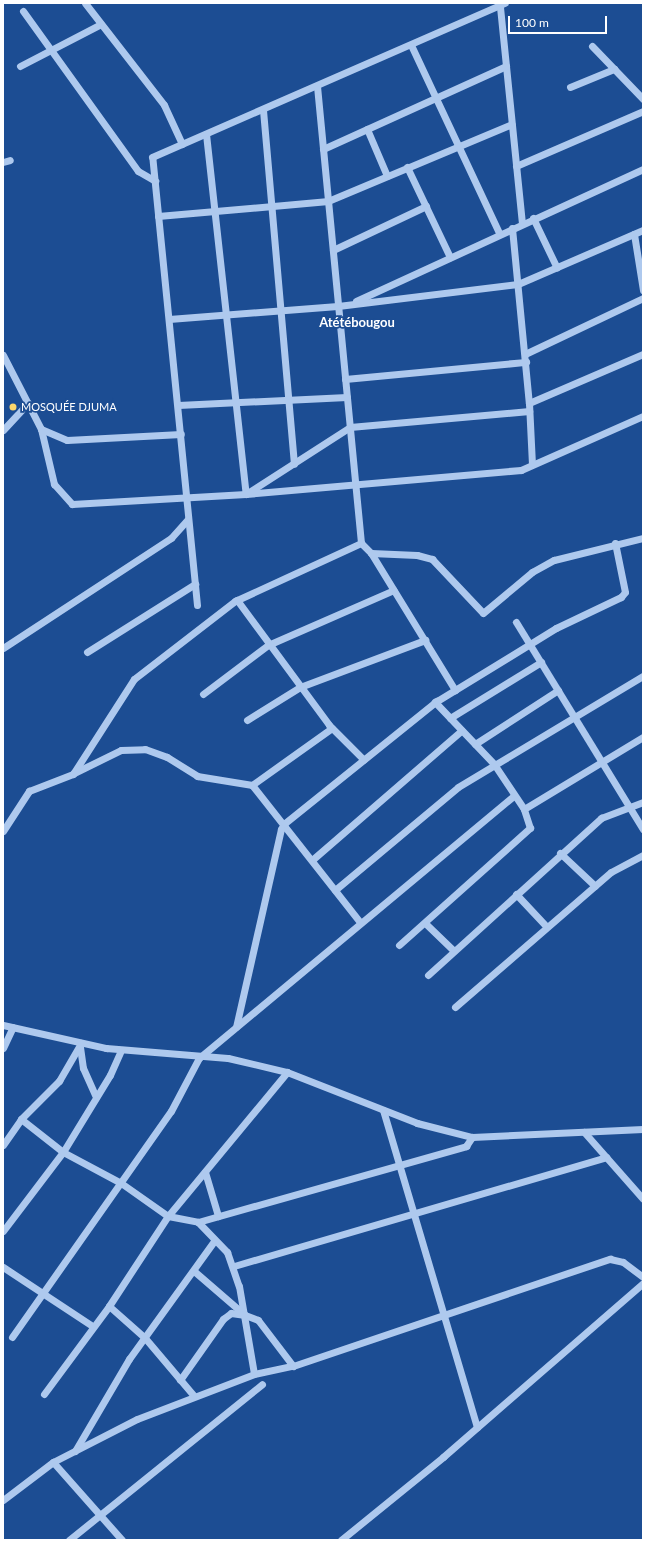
<!DOCTYPE html>
<meta charset="utf-8">
<style>
body{margin:0}
#map{position:relative;width:646px;height:1543px;overflow:hidden;background:#1c4d93;font-family:Lato,sans-serif}
div>[style]{position:absolute}
.minor>*{height:7px;margin:-3.5px;padding:0 3.5px;transform-origin:3.5px;border-radius:3.5px;background:#aec9ee}
.dots>*{width:11px;height:11px;translate:-50% -50%;box-sizing:border-box;border:2px solid #1c4d93;border-radius:50%}
span{translate:-50% -50%;white-space:nowrap;text-align:center;line-height:1.15;-webkit-text-stroke:3.5px #1c4d93;paint-order:stroke}
.poi-label{font-size:11px;color:#fff}
.left{translate:0 -50%;text-align:left}
.quarter-label{font-size:13px;color:#fff;font-weight:700}
.frame{position:absolute;inset:0;border:4px solid #fff;pointer-events:none}
.scale{position:absolute;left:508px;top:16px;width:99px;height:18px;box-sizing:border-box;border:2px solid #fff;border-top:0;padding-left:5px;font-size:12px;line-height:14px;white-space:nowrap;color:#fff;-webkit-text-stroke:3px #1c4d93;paint-order:stroke}
</style>
<div id="map">
<div class="minor">
<i style="left:85px;top:3px;width:129px;rotate:52.2deg"></i>
<i style="left:164px;top:105px;width:43px;rotate:65.2deg"></i>
<i style="left:500px;top:7px;width:217px;rotate:84.2deg"></i>
<i style="left:23px;top:11px;width:197px;rotate:54.3deg"></i>
<i style="left:138px;top:171px;width:20px;rotate:30deg"></i>
<i style="left:411px;top:45px;width:208px;rotate:64.9deg"></i>
<i style="left:592px;top:46px;width:74px;rotate:46.1deg"></i>
<i style="left:20px;top:66px;width:91px;rotate:-27.4deg"></i>
<i style="left:570px;top:87px;width:48px;rotate:-22.2deg"></i>
<i style="left:263px;top:110px;width:355px;rotate:85deg"></i>
<i style="left:367px;top:129px;width:51px;rotate:66.9deg"></i>
<i style="left:206px;top:134px;width:362px;rotate:83.7deg"></i>
<i style="left:246px;top:494px;width:124px;rotate:-32.8deg"></i>
<i style="left:350px;top:427px;width:180px;rotate:-5.1deg"></i>
<i style="left:323px;top:149px;width:201px;rotate:-24.4deg"></i>
<i style="left:3px;top:162px;width:7px;rotate:-16deg"></i>
<i style="left:516px;top:166px;width:138px;rotate:-23.4deg"></i>
<i style="left:407px;top:167px;width:100px;rotate:64.5deg"></i>
<i style="left:158px;top:216px;width:171px;rotate:-5deg"></i>
<i style="left:328px;top:201px;width:199px;rotate:-22.7deg"></i>
<i style="left:533px;top:218px;width:55px;rotate:64.4deg"></i>
<i style="left:512px;top:228px;width:176px;rotate:84.5deg"></i>
<i style="left:529px;top:403px;width:61px;rotate:87.2deg"></i>
<i style="left:634px;top:234px;width:57px;rotate:80.9deg"></i>
<i style="left:333px;top:250px;width:103px;rotate:-25.3deg"></i>
<i style="left:356px;top:301px;width:316px;rotate:-24.7deg"></i>
<i style="left:169px;top:319px;width:169px;rotate:-4.4deg"></i>
<i style="left:338px;top:306px;width:181px;rotate:-7deg"></i>
<i style="left:518px;top:284px;width:136px;rotate:-23.4deg"></i>
<i style="left:525px;top:354px;width:131px;rotate:-25.4deg"></i>
<i style="left:3px;top:355px;width:83px;rotate:62.8deg"></i>
<i style="left:41px;top:429px;width:57px;rotate:76.7deg"></i>
<i style="left:54px;top:484px;width:27px;rotate:48deg"></i>
<i style="left:72px;top:504px;width:174px;rotate:-3.3deg"></i>
<i style="left:246px;top:494px;width:276px;rotate:-5deg"></i>
<i style="left:521px;top:470px;width:133px;rotate:-23.9deg"></i>
<i style="left:345px;top:379px;width:182px;rotate:-5.4deg"></i>
<i style="left:529px;top:403px;width:124px;rotate:-23.3deg"></i>
<i style="left:178px;top:405px;width:169px;rotate:-2.7deg"></i>
<i style="left:41px;top:429px;width:28px;rotate:23deg"></i>
<i style="left:67px;top:440px;width:114px;rotate:-3deg"></i>
<i style="left:3px;top:430px;width:37px;rotate:-47deg"></i>
<i style="left:361px;top:543px;width:14px;rotate:45deg"></i>
<i style="left:371px;top:553px;width:161px;rotate:58.5deg"></i>
<i style="left:371px;top:553px;width:46px;rotate:2.5deg"></i>
<i style="left:417px;top:555px;width:16px;rotate:15deg"></i>
<i style="left:432px;top:559px;width:74px;rotate:46.6deg"></i>
<i style="left:483px;top:613px;width:64px;rotate:-39.9deg"></i>
<i style="left:532px;top:572px;width:25px;rotate:-29deg"></i>
<i style="left:554px;top:560px;width:92px;rotate:-13.9deg"></i>
<i style="left:237px;top:600px;width:155px;rotate:53.6deg"></i>
<i style="left:329px;top:725px;width:49px;rotate:45deg"></i>
<i style="left:197px;top:605px;width:450px;rotate:-95.7deg"></i>
<i style="left:152px;top:157px;width:385px;rotate:-23.6deg"></i>
<i style="left:516px;top:622px;width:243px;rotate:58.5deg"></i>
<i style="left:3px;top:648px;width:201px;rotate:-33.2deg"></i>
<i style="left:171px;top:538px;width:25px;rotate:-48deg"></i>
<i style="left:87px;top:652px;width:128px;rotate:-32.2deg"></i>
<i style="left:203px;top:694px;width:81px;rotate:-37deg"></i>
<i style="left:268px;top:645px;width:137px;rotate:-23.6deg"></i>
<i style="left:450px;top:718px;width:107px;rotate:-31.6deg"></i>
<i style="left:247px;top:720px;width:62px;rotate:-31.9deg"></i>
<i style="left:300px;top:687px;width:134px;rotate:-20.6deg"></i>
<i style="left:475px;top:744px;width:99px;rotate:-33deg"></i>
<i style="left:74px;top:773px;width:52px;rotate:-26.1deg"></i>
<i style="left:121px;top:750px;width:24px;rotate:-2deg"></i>
<i style="left:145px;top:749px;width:23px;rotate:20deg"></i>
<i style="left:167px;top:757px;width:36px;rotate:32deg"></i>
<i style="left:197px;top:776px;width:56px;rotate:9.3deg"></i>
<i style="left:252px;top:785px;width:173px;rotate:51.8deg"></i>
<i style="left:252px;top:785px;width:98px;rotate:-35.5deg"></i>
<i style="left:524px;top:809px;width:139px;rotate:-31.2deg"></i>
<i style="left:3px;top:831px;width:48px;rotate:-57deg"></i>
<i style="left:29px;top:791px;width:47px;rotate:-21.1deg"></i>
<i style="left:73px;top:774px;width:113px;rotate:-57.3deg"></i>
<i style="left:134px;top:679px;width:128px;rotate:-37.7deg"></i>
<i style="left:235px;top:601px;width:139px;rotate:-24.7deg"></i>
<i style="left:361px;top:543px;width:458px;rotate:-95.5deg"></i>
<i style="left:560px;top:853px;width:48px;rotate:43.3deg"></i>
<i style="left:312px;top:860px;width:198px;rotate:-40.9deg"></i>
<i style="left:335px;top:890px;width:160px;rotate:-39.9deg"></i>
<i style="left:458px;top:787px;width:216px;rotate:-31deg"></i>
<i style="left:516px;top:894px;width:45px;rotate:46.8deg"></i>
<i style="left:425px;top:923px;width:40px;rotate:44deg"></i>
<i style="left:399px;top:945px;width:176px;rotate:-41.8deg"></i>
<i style="left:530px;top:828px;width:20px;rotate:-108deg"></i>
<i style="left:524px;top:809px;width:54px;rotate:-123.7deg"></i>
<i style="left:494px;top:764px;width:86px;rotate:-133.6deg"></i>
<i style="left:428px;top:975px;width:234px;rotate:-42.2deg"></i>
<i style="left:601px;top:818px;width:45px;rotate:-20.9deg"></i>
<i style="left:455px;top:1007px;width:206px;rotate:-40.9deg"></i>
<i style="left:611px;top:872px;width:36px;rotate:-28deg"></i>
<i style="left:3px;top:1025px;width:106px;rotate:12.6deg"></i>
<i style="left:106px;top:1048px;width:122px;rotate:4.7deg"></i>
<i style="left:228px;top:1058px;width:61px;rotate:13.3deg"></i>
<i style="left:287px;top:1072px;width:140px;rotate:21.4deg"></i>
<i style="left:417px;top:1123px;width:57px;rotate:14.3deg"></i>
<i style="left:472px;top:1137px;width:171px;rotate:-2.7deg"></i>
<i style="left:236px;top:1027px;width:203px;rotate:-77.2deg"></i>
<i style="left:281px;top:829px;width:7px;rotate:-56deg"></i>
<i style="left:285px;top:823px;width:195px;rotate:-38.8deg"></i>
<i style="left:437px;top:701px;width:140px;rotate:-31.5deg"></i>
<i style="left:556px;top:628px;width:72px;rotate:-25.5deg"></i>
<i style="left:621px;top:597px;width:6px;rotate:-51deg"></i>
<i style="left:625px;top:592px;width:50px;rotate:-101.5deg"></i>
<i style="left:80px;top:1047px;width:21px;rotate:82deg"></i>
<i style="left:83px;top:1068px;width:30px;rotate:66deg"></i>
<i style="left:3px;top:1048px;width:23px;rotate:-65deg"></i>
<i style="left:383px;top:1110px;width:331px;rotate:73.5deg"></i>
<i style="left:21px;top:1119px;width:53px;rotate:38.2deg"></i>
<i style="left:63px;top:1152px;width:66px;rotate:28.1deg"></i>
<i style="left:121px;top:1183px;width:57px;rotate:35.1deg"></i>
<i style="left:168px;top:1216px;width:31px;rotate:11deg"></i>
<i style="left:198px;top:1222px;width:42px;rotate:46deg"></i>
<i style="left:227px;top:1252px;width:36px;rotate:71deg"></i>
<i style="left:239px;top:1286px;width:89px;rotate:80.3deg"></i>
<i style="left:584px;top:1132px;width:89px;rotate:48.6deg"></i>
<i style="left:3px;top:1145px;width:32px;rotate:-55deg"></i>
<i style="left:21px;top:1119px;width:54px;rotate:-45deg"></i>
<i style="left:59px;top:1081px;width:44px;rotate:-59.9deg"></i>
<i style="left:205px;top:1172px;width:46px;rotate:73.5deg"></i>
<i style="left:198px;top:1222px;width:279px;rotate:-15.8deg"></i>
<i style="left:466px;top:1146px;width:11px;rotate:-56deg"></i>
<i style="left:3px;top:1231px;width:99px;rotate:-52.8deg"></i>
<i style="left:63px;top:1152px;width:90px;rotate:-58.6deg"></i>
<i style="left:110px;top:1075px;width:27px;rotate:-66deg"></i>
<i style="left:234px;top:1266px;width:388px;rotate:-16.3deg"></i>
<i style="left:3px;top:1267px;width:105px;rotate:33.4deg"></i>
<i style="left:194px;top:1271px;width:67px;rotate:40.8deg"></i>
<i style="left:245px;top:1315px;width:14px;rotate:21deg"></i>
<i style="left:258px;top:1320px;width:58px;rotate:52.7deg"></i>
<i style="left:109px;top:1306px;width:48px;rotate:41.6deg"></i>
<i style="left:145px;top:1338px;width:76px;rotate:49.8deg"></i>
<i style="left:12px;top:1337px;width:276px;rotate:-54.9deg"></i>
<i style="left:171px;top:1111px;width:60px;rotate:-62.2deg"></i>
<i style="left:199px;top:1058px;width:409px;rotate:-39.8deg"></i>
<i style="left:180px;top:1380px;width:75px;rotate:-54.8deg"></i>
<i style="left:223px;top:1319px;width:10px;rotate:-37deg"></i>
<i style="left:231px;top:1313px;width:14px;rotate:8deg"></i>
<i style="left:44px;top:1394px;width:109px;rotate:-53.5deg"></i>
<i style="left:109px;top:1306px;width:108px;rotate:-56.8deg"></i>
<i style="left:168px;top:1216px;width:187px;rotate:-50.4deg"></i>
<i style="left:75px;top:1451px;width:107px;rotate:-59.6deg"></i>
<i style="left:129px;top:1359px;width:145px;rotate:-54.2deg"></i>
<i style="left:53px;top:1462px;width:104px;rotate:48.5deg"></i>
<i style="left:3px;top:1500px;width:63px;rotate:-37.2deg"></i>
<i style="left:53px;top:1462px;width:94px;rotate:-27.1deg"></i>
<i style="left:137px;top:1419px;width:125px;rotate:-21deg"></i>
<i style="left:254px;top:1374px;width:40px;rotate:-12deg"></i>
<i style="left:293px;top:1366px;width:335px;rotate:-18.7deg"></i>
<i style="left:610px;top:1259px;width:13px;rotate:13deg"></i>
<i style="left:623px;top:1262px;width:25px;rotate:37deg"></i>
<i style="left:69px;top:1540px;width:248px;rotate:-38.9deg"></i>
<i style="left:341px;top:1540px;width:132px;rotate:-39.1deg"></i>
<i style="left:443px;top:1457px;width:265px;rotate:-41deg"></i>
</div>
<div class="dots">
<i style="left:13px;top:407px;background:#fed86c"></i>
</div>
<div class="poi-label">
<span class="left" style="left:21px;top:407px">MOSQUÉE DJUMA</span>
</div>
<div class="quarter-label">
<span style="left:357px;top:322px">Atétébougou</span>
</div>
<div class="frame"></div>
<div class="scale">100 m</div>
</div>
